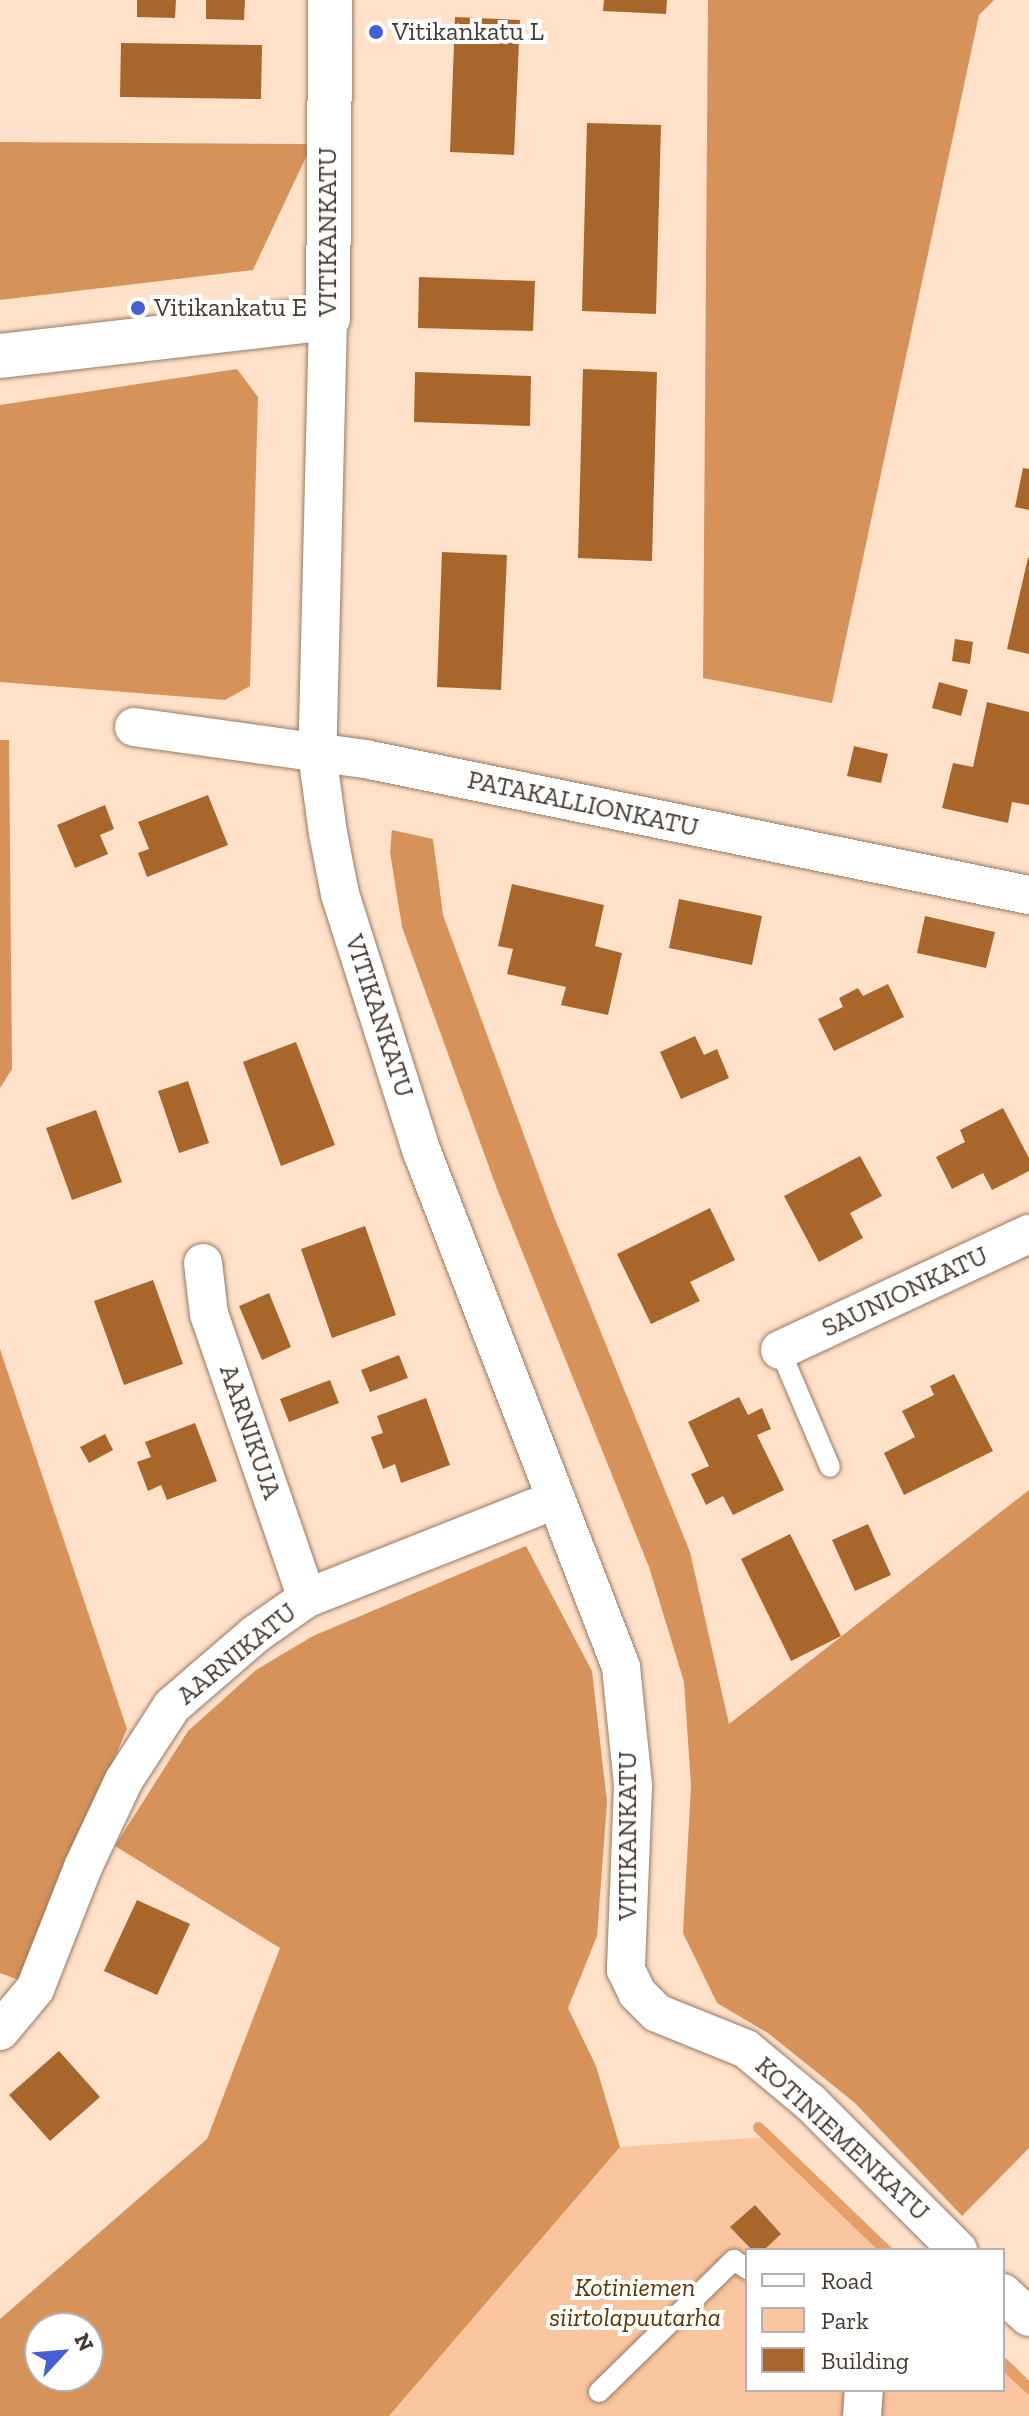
<!DOCTYPE html>
<style>
body{margin:0}
#map{position:relative;width:1029px;height:2416px;overflow:hidden;background:#ffe0c8;font-family:"Zilla Slab",serif}
div>[style]{position:absolute}
.green>*{inset:0;background:#f8c59e}
.forest>*{inset:0;background:#d79259}
.stream>*{height:11px;margin:-5.5px;padding:0 5.5px;transform-origin:5.5px;border-radius:5.5px;background:#e59e65}
.building>*{inset:0;background:#a8662b}
.roads{filter:drop-shadow(0 0 2px #977b66) drop-shadow(0 0 2px #977b66)}
.lane>*{height:20px;margin:-10px;padding:0 10px;transform-origin:10px;border-radius:10px;background:#fff}
.street>*{height:38px;margin:-19px;padding:0 19px;transform-origin:19px;border-radius:19px;background:#fff}
.secondary>*{height:44px;margin:-22px;padding:0 22px;transform-origin:22px;border-radius:22px;background:#fff}
.dots>*{width:22px;height:22px;translate:-50% -50%;box-sizing:border-box;border:4px solid #fff;border-radius:50%}
span{translate:-50% -50%;white-space:nowrap;text-align:center;line-height:1.15;-webkit-text-stroke:8px #fff;paint-order:stroke}
.poi-label{font-size:26px;color:#463a31}
.left{translate:0 -50%;text-align:left}
.street-label{font-size:26px;color:#463a31}
.park-label{font-size:26px;color:#613405;font-style:italic}
.legend{position:absolute;left:745px;top:2248px;width:260px;height:144px;box-sizing:border-box;background:#fff;border:2px solid #b5b0ad;margin:0;padding:10px 14px;list-style:none;font-size:24px;color:#463a31}
.legend li{display:flex;align-items:center;gap:16px;height:40px}
.legend b{width:40px;border:2px solid #b5b0ad}
.north{position:absolute;left:24px;top:2312px;width:80px;height:80px;box-sizing:border-box;background:#fff;border:2px solid #b5b0ad;border-radius:50%;rotate:64deg;font-size:22px;font-weight:700;line-height:32px;text-align:center;color:#463a31}
.north::after{content:'';display:block;margin:auto;width:28px;height:36px;background:#4460d4;clip-path:polygon(50% 0,100% 100%,50% 72%,0 100%)}
</style>
<div id="map">
<div class="green">
<i style="clip-path:polygon(768px 2137px,895px 2250px,747px 2250px,747px 2390px,1003px 2390px,1003px 2356px,1029px 2382px,1029px 2416px,389px 2416px,620px 2147px)"></i>
</div>
<div class="forest">
<i style="clip-path:polygon(708px 0,994px 0,979px 15px,832px 703px,703px 678px)"></i>
<i style="clip-path:polygon(0 142px,312px 144px,253px 270px,0 300px)"></i>
<i style="clip-path:polygon(237px 369px,258px 397px,250px 686px,225px 700px,0 682px,0 405px)"></i>
<i style="clip-path:polygon(0 740px,9px 740px,12px 1069px,0 1088px)"></i>
<i style="clip-path:polygon(392px 830px,433px 839px,443px 915px,553px 1214px,690px 1552px,729px 1724px,1029px 1490px,1029px 2148px,962px 2216px,855px 2103px,768px 2033px,717px 2003px,683px 1933px,691px 1785px,684px 1682px,649px 1567px,497px 1189px,402px 927px,390px 852px)"></i>
<i style="clip-path:polygon(0 1349px,127px 1729px,19px 1980px,0 1973px)"></i>
<i style="clip-path:polygon(evenodd,526px 1546px,592px 1671px,607px 1802px,597px 1936px,568px 2008px,596px 2066px,620px 2147px,389px 2416px,0 2416px,0 2319px,207px 2139px,280px 1948px,115px 1846px,188px 1731px,256px 1670px,313px 1636px,526px 1546px,40px 2328px,88px 2328px,88px 2376px,40px 2376px,40px 2328px)"></i>
</div>
<div class="stream">
<i style="left:758px;top:2127px;width:178px;rotate:43.9deg"></i>
<i style="left:1003px;top:2363px;width:36px;rotate:44deg"></i>
</div>
<div class="building">
<i style="clip-path:polygon(137px 0,176px 0,175px 18px,137px 17px)"></i>
<i style="clip-path:polygon(206px 0,245px 0,244px 20px,206px 19px)"></i>
<i style="clip-path:polygon(604px 0,667px 0,666px 14px,603px 11px)"></i>
<i style="clip-path:polygon(455px 17px,520px 20px,514px 155px,450px 152px)"></i>
<i style="clip-path:polygon(121px 43px,262px 45px,261px 99px,120px 97px)"></i>
<i style="clip-path:polygon(587px 123px,661px 125px,656px 314px,582px 311px)"></i>
<i style="clip-path:polygon(419px 277px,535px 281px,533px 331px,418px 328px)"></i>
<i style="clip-path:polygon(583px 369px,657px 372px,652px 561px,578px 558px)"></i>
<i style="clip-path:polygon(415px 372px,531px 376px,530px 426px,414px 422px)"></i>
<i style="clip-path:polygon(1023px 468px,1029px 469px,1029px 510px,1015px 507px)"></i>
<i style="clip-path:polygon(442px 552px,507px 555px,501px 690px,437px 687px)"></i>
<i style="clip-path:polygon(1028px 558px,1029px 558px,1029px 654px,1007px 649px)"></i>
<i style="clip-path:polygon(955px 639px,973px 642px,970px 664px,952px 661px)"></i>
<i style="clip-path:polygon(939px 682px,968px 690px,961px 716px,932px 708px)"></i>
<i style="clip-path:polygon(987px 702px,1029px 712px,1029px 805px,1012px 802px,1008px 823px,942px 808px,953px 763px,973px 767px)"></i>
<i style="clip-path:polygon(854px 746px,888px 754px,881px 783px,847px 776px)"></i>
<i style="clip-path:polygon(208px 795px,228px 845px,147px 877px,138px 853px,149px 849px,138px 822px)"></i>
<i style="clip-path:polygon(105px 805px,114px 829px,100px 835px,108px 854px,75px 868px,57px 825px)"></i>
<i style="clip-path:polygon(512px 884px,604px 905px,595px 946px,622px 953px,608px 1015px,561px 1005px,566px 987px,507px 974px,513px 949px,498px 946px)"></i>
<i style="clip-path:polygon(679px 899px,762px 916px,752px 965px,669px 948px)"></i>
<i style="clip-path:polygon(925px 916px,995px 932px,986px 968px,917px 953px)"></i>
<i style="clip-path:polygon(888px 984px,904px 1017px,834px 1051px,818px 1019px,843px 1007px,839px 998px,858px 988px,863px 996px)"></i>
<i style="clip-path:polygon(695px 1036px,704px 1055px,717px 1049px,729px 1078px,681px 1099px,660px 1052px)"></i>
<i style="clip-path:polygon(296px 1042px,335px 1145px,281px 1166px,243px 1062px)"></i>
<i style="clip-path:polygon(188px 1081px,209px 1143px,179px 1153px,158px 1091px)"></i>
<i style="clip-path:polygon(1003px 1108px,1029px 1158px,1029px 1171px,992px 1190px,983px 1173px,952px 1189px,936px 1157px,965px 1142px,960px 1130px)"></i>
<i style="clip-path:polygon(96px 1110px,122px 1182px,72px 1200px,46px 1128px)"></i>
<i style="clip-path:polygon(860px 1156px,882px 1196px,850px 1213px,863px 1238px,819px 1262px,784px 1196px)"></i>
<i style="clip-path:polygon(710px 1208px,735px 1260px,690px 1282px,700px 1301px,651px 1324px,617px 1254px)"></i>
<i style="clip-path:polygon(365px 1226px,396px 1315px,332px 1338px,301px 1249px)"></i>
<i style="clip-path:polygon(153px 1280px,183px 1364px,124px 1385px,94px 1301px)"></i>
<i style="clip-path:polygon(269px 1293px,291px 1347px,262px 1360px,239px 1306px)"></i>
<i style="clip-path:polygon(399px 1355px,408px 1378px,370px 1392px,361px 1370px)"></i>
<i style="clip-path:polygon(954px 1374px,993px 1451px,904px 1495px,884px 1453px,915px 1437px,902px 1411px,934px 1395px,930px 1386px)"></i>
<i style="clip-path:polygon(330px 1380px,339px 1403px,289px 1422px,280px 1399px)"></i>
<i style="clip-path:polygon(739px 1397px,748px 1415px,762px 1408px,771px 1429px,757px 1435px,784px 1490px,733px 1515px,723px 1496px,706px 1505px,691px 1474px,709px 1466px,688px 1422px)"></i>
<i style="clip-path:polygon(426px 1398px,450px 1465px,401px 1483px,395px 1464px,383px 1469px,371px 1437px,383px 1433px,377px 1416px)"></i>
<i style="clip-path:polygon(195px 1423px,217px 1481px,167px 1500px,161px 1485px,148px 1491px,137px 1462px,151px 1457px,145px 1442px)"></i>
<i style="clip-path:polygon(105px 1434px,113px 1450px,89px 1463px,80px 1447px)"></i>
<i style="clip-path:polygon(868px 1524px,891px 1575px,855px 1591px,832px 1540px)"></i>
<i style="clip-path:polygon(790px 1534px,841px 1636px,791px 1661px,741px 1559px)"></i>
<i style="clip-path:polygon(137px 1900px,190px 1924px,157px 1995px,104px 1971px)"></i>
<i style="clip-path:polygon(59px 2051px,100px 2097px,50px 2141px,9px 2095px)"></i>
<i style="clip-path:polygon(755px 2205px,781px 2234px,764px 2250px,752px 2250px,730px 2227px)"></i>
</div>
<div class="roads">
<div class="lane">
<i style="left:780px;top:1350px;width:127px;rotate:66.9deg"></i>
<i style="left:599px;top:2392px;width:189px;rotate:-44.4deg"></i>
<i style="left:734px;top:2260px;width:16px;rotate:35deg"></i>
</div>
<div class="street">
<i style="left:328px;top:318px;width:435px;rotate:91.4deg"></i>
<i style="left:317px;top:753px;width:81px;rotate:82.2deg"></i>
<i style="left:328px;top:833px;width:62px;rotate:78.9deg"></i>
<i style="left:340px;top:894px;width:271px;rotate:72.4deg"></i>
<i style="left:422px;top:1152px;width:552px;rotate:68.87deg"></i>
<i style="left:621px;top:1667px;width:119px;rotate:84.2deg"></i>
<i style="left:633px;top:1785px;width:185px;rotate:92.2deg"></i>
<i style="left:626px;top:1970px;width:25px;rotate:64deg"></i>
<i style="left:637px;top:1993px;width:28px;rotate:45deg"></i>
<i style="left:657px;top:2013px;width:96px;rotate:22deg"></i>
<i style="left:746px;top:2049px;width:85px;rotate:39.7deg"></i>
<i style="left:811px;top:2103px;width:208px;rotate:45deg"></i>
<i style="left:134px;top:727px;width:233px;rotate:7.9deg"></i>
<i style="left:365px;top:759px;width:678px;rotate:11.58deg"></i>
<i style="left:203px;top:1263px;width:51px;rotate:83.3deg"></i>
<i style="left:209px;top:1314px;width:300px;rotate:71deg"></i>
<i style="left:780px;top:1350px;width:275px;rotate:-25deg"></i>
<i style="left:0;top:2031px;width:55px;rotate:-50.2deg"></i>
<i style="left:35px;top:1989px;width:131px;rotate:-68.5deg"></i>
<i style="left:83px;top:1867px;width:96px;rotate:-64.8deg"></i>
<i style="left:124px;top:1780px;width:88px;rotate:-57deg"></i>
<i style="left:172px;top:1706px;width:112px;rotate:-40.7deg"></i>
<i style="left:257px;top:1633px;width:61px;rotate:-35deg"></i>
<i style="left:307px;top:1598px;width:267px;rotate:-21.6deg"></i>
<i style="left:1003px;top:2293px;width:35px;rotate:43deg"></i>
<i style="left:862px;top:2416px;width:26px;rotate:-86deg"></i>
</div>
<div class="secondary">
<i style="left:0;top:356px;width:330px;rotate:-6.6deg"></i>
<i style="left:328px;top:318px;width:318px;rotate:-89.6deg"></i>
</div>
</div>
<div class="dots">
<i style="left:376px;top:32px;background:#4460d4"></i>
<i style="left:138px;top:308px;background:#4460d4"></i>
</div>
<div class="poi-label">
<span class="left" style="left:392px;top:32px">Vitikankatu L</span>
<span class="left" style="left:154px;top:308px">Vitikankatu E</span>
</div>
<div class="street-label">
<span style="left:328px;top:232px;rotate:-90deg">VITIKANKATU</span>
<span style="left:583px;top:804px;rotate:12deg">PATAKALLIONKATU</span>
<span style="left:379px;top:1016px;rotate:72deg">VITIKANKATU</span>
<span style="left:905px;top:1292px;rotate:-25deg">SAUNIONKATU</span>
<span style="left:250px;top:1432px;rotate:71deg">AARNIKUJA</span>
<span style="left:237px;top:1654px;rotate:-39deg">AARNIKATU</span>
<span style="left:628px;top:1836px;rotate:-90deg">VITIKANKATU</span>
<span style="left:842px;top:2139px;rotate:43deg">KOTINIEMENKATU</span>
</div>
<div class="park-label">
<span style="left:635px;top:2303px">Kotiniemen<br>siirtolapuutarha</span>
</div>
<ul class="legend">
<li><b style="height:10px;background:#fff"></b>Road</li>
<li><b style="height:22px;background:#f8c59e"></b>Park</li>
<li><b style="height:22px;background:#a8662b"></b>Building</li>
</ul>
<div class="north">N</div>
</div>
